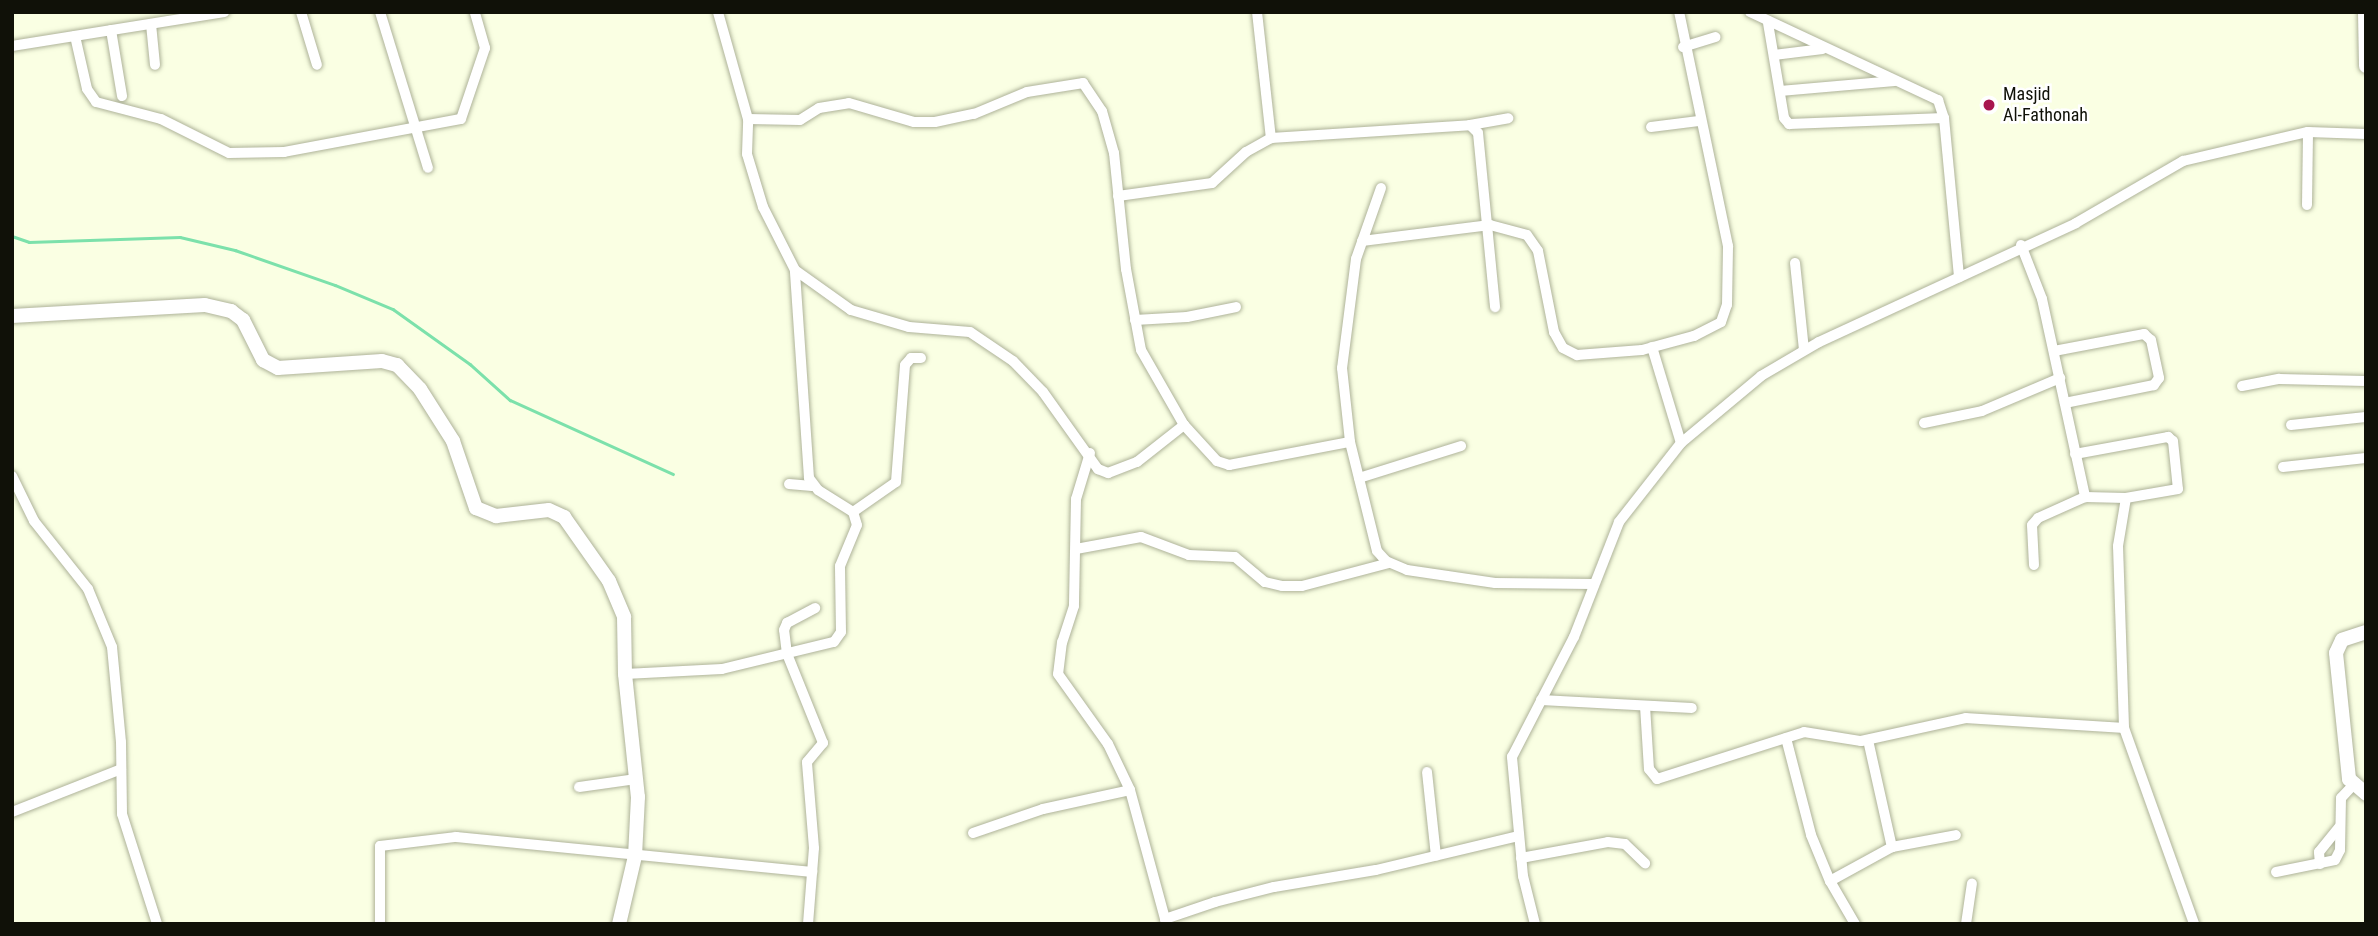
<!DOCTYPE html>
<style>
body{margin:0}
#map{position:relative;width:2378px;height:936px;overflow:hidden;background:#faffe3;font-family:"Roboto Condensed",sans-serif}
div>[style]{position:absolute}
.stream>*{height:2.5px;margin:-1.25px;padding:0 1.25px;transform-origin:1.25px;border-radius:1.25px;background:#7ce1ab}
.roads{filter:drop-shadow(0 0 2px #aeb399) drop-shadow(0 0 2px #aeb399)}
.street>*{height:10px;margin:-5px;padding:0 5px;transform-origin:5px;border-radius:5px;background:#fff}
.secondary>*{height:14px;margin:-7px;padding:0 7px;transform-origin:7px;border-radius:7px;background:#fff}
.dots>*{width:19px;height:19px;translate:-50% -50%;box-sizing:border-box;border:4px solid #fff;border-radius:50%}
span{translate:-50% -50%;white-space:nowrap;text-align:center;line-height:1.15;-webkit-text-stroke:5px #fff;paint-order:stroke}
.poi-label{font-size:18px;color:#101108}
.left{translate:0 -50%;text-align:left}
.frame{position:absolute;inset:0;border:14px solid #101108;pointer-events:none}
</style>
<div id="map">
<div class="stream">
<i style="left:12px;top:236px;width:18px;rotate:19deg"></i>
<i style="left:29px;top:242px;width:151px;rotate:-1.9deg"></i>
<i style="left:180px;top:237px;width:57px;rotate:13.3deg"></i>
<i style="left:235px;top:250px;width:106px;rotate:19.3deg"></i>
<i style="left:335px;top:285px;width:63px;rotate:22.5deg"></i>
<i style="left:393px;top:309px;width:95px;rotate:35.5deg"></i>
<i style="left:470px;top:364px;width:54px;rotate:42deg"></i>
<i style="left:510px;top:400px;width:179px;rotate:24.4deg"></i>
</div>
<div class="roads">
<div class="street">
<i style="left:301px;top:12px;width:55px;rotate:73.2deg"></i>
<i style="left:380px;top:12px;width:163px;rotate:72.9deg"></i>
<i style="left:1257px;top:12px;width:127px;rotate:83.7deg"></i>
<i style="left:1750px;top:12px;width:208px;rotate:25.1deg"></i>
<i style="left:1938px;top:100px;width:19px;rotate:72deg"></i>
<i style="left:1944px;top:118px;width:160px;rotate:84.6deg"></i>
<i style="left:1768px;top:23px;width:96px;rotate:80.4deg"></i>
<i style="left:1784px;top:118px;width:8px;rotate:50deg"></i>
<i style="left:1789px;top:124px;width:155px;rotate:-2.2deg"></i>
<i style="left:151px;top:24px;width:41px;rotate:84.4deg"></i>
<i style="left:111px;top:30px;width:67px;rotate:80.5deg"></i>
<i style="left:75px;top:36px;width:54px;rotate:77.2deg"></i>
<i style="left:87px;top:89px;width:16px;rotate:55deg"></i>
<i style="left:96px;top:102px;width:67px;rotate:14.7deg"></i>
<i style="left:161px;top:119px;width:76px;rotate:26.6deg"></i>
<i style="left:229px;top:153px;width:55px;rotate:-1deg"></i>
<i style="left:284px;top:152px;width:180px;rotate:-10.6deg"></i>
<i style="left:461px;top:119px;width:75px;rotate:-71.3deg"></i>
<i style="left:485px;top:48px;width:37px;rotate:-106deg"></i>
<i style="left:12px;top:46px;width:215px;rotate:-9.1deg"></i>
<i style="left:1683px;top:47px;width:34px;rotate:-17deg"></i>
<i style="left:1774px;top:55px;width:49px;rotate:-7deg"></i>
<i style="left:1780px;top:91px;width:115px;rotate:-5deg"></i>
<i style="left:748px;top:119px;width:52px;rotate:1.1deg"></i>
<i style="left:800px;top:120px;width:22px;rotate:-32deg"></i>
<i style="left:819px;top:108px;width:30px;rotate:-9deg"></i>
<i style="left:849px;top:103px;width:68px;rotate:16.3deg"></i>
<i style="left:914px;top:122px;width:21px"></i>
<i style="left:935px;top:122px;width:40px;rotate:-12deg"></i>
<i style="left:974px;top:114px;width:57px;rotate:-22.5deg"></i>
<i style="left:1027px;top:92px;width:57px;rotate:-9.1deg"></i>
<i style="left:1083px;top:83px;width:34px;rotate:56deg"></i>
<i style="left:1102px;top:111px;width:44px;rotate:74.1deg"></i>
<i style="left:1114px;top:153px;width:117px;rotate:84.1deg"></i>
<i style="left:1126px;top:269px;width:82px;rotate:79.5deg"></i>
<i style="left:1141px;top:350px;width:86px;rotate:60.2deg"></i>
<i style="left:1470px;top:125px;width:39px;rotate:-10deg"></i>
<i style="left:1651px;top:127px;width:48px;rotate:-7.1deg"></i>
<i style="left:1381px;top:188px;width:75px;rotate:109.4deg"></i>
<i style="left:1356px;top:259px;width:110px;rotate:97.3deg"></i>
<i style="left:1342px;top:368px;width:74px;rotate:83.8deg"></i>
<i style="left:1350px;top:442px;width:112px;rotate:76.1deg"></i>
<i style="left:1377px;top:551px;width:13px;rotate:48deg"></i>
<i style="left:1386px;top:561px;width:23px;rotate:23deg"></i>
<i style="left:1407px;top:570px;width:89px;rotate:8.4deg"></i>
<i style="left:1495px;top:583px;width:98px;rotate:0.6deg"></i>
<i style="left:1118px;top:196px;width:95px;rotate:-7.9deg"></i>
<i style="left:1212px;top:183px;width:46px;rotate:-42.4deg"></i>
<i style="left:1246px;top:152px;width:29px;rotate:-29deg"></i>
<i style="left:1271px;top:138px;width:199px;rotate:-3.7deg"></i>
<i style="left:1470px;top:125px;width:11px;rotate:45deg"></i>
<i style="left:1478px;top:133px;width:175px;rotate:84.4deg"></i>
<i style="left:2307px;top:205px;width:73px;rotate:-89.2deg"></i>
<i style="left:1362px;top:241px;width:129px;rotate:-7.1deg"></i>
<i style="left:1490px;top:225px;width:38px;rotate:15deg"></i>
<i style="left:1527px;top:235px;width:19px;rotate:55deg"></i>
<i style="left:1538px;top:251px;width:83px;rotate:78.8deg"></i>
<i style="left:1554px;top:332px;width:18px;rotate:61deg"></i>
<i style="left:1563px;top:348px;width:16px;rotate:27deg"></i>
<i style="left:1577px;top:355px;width:65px;rotate:-4.4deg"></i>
<i style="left:1642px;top:350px;width:54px;rotate:-15.1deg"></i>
<i style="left:1694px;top:336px;width:30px;rotate:-27deg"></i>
<i style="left:1721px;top:322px;width:18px;rotate:-71deg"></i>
<i style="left:1727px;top:305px;width:59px;rotate:-89deg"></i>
<i style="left:1728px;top:246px;width:239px;rotate:-101.8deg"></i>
<i style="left:2021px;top:245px;width:58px;rotate:68.7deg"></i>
<i style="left:2042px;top:299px;width:203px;rotate:77.7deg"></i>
<i style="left:1795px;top:263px;width:87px;rotate:84.1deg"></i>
<i style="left:795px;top:270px;width:69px;rotate:35.5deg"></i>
<i style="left:851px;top:310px;width:60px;rotate:16.3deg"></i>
<i style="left:909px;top:327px;width:61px;rotate:4.7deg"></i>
<i style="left:970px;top:332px;width:52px;rotate:34deg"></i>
<i style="left:1013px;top:361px;width:43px;rotate:45.9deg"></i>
<i style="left:1043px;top:392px;width:95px;rotate:54.5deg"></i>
<i style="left:1098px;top:469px;width:11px;rotate:22deg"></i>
<i style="left:1108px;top:473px;width:31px;rotate:-21deg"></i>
<i style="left:1137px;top:462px;width:60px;rotate:-38.2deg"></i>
<i style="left:1184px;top:425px;width:49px;rotate:47.5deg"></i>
<i style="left:1217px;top:461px;width:13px;rotate:18deg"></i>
<i style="left:1229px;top:465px;width:123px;rotate:-10.8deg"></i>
<i style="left:1135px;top:320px;width:52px;rotate:-3.3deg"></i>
<i style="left:1187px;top:317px;width:50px;rotate:-11.5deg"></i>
<i style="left:1652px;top:347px;width:100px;rotate:73.2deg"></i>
<i style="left:2054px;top:351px;width:92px;rotate:-10.7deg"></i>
<i style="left:2144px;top:334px;width:9px;rotate:41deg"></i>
<i style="left:2151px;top:340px;width:39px;rotate:78deg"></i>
<i style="left:2159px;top:378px;width:9px;rotate:126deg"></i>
<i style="left:2154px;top:385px;width:91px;rotate:168.6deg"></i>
<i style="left:2242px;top:386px;width:38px;rotate:-11deg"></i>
<i style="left:2279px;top:379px;width:87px;rotate:1.3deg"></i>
<i style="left:1924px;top:423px;width:59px;rotate:-11.7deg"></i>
<i style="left:1982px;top:411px;width:85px;rotate:-22.9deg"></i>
<i style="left:2291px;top:425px;width:75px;rotate:-6.1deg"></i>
<i style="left:1090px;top:453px;width:48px;rotate:106.9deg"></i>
<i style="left:1076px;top:499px;width:107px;rotate:91.1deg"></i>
<i style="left:1074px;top:606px;width:38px;rotate:108deg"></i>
<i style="left:1062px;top:642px;width:32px;rotate:97deg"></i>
<i style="left:1058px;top:674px;width:86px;rotate:54.5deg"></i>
<i style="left:1108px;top:744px;width:51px;rotate:64.4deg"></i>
<i style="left:2075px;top:454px;width:95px;rotate:-10.4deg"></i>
<i style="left:2168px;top:437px;width:6px;rotate:39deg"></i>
<i style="left:2173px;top:441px;width:48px;rotate:84.1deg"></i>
<i style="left:2178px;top:489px;width:53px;rotate:170.2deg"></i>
<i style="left:2283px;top:467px;width:83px;rotate:-6.2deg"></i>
<i style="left:12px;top:476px;width:50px;rotate:63.9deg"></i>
<i style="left:34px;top:521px;width:87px;rotate:51.5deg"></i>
<i style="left:88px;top:589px;width:63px;rotate:67.5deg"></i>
<i style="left:112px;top:647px;width:95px;rotate:84.6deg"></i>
<i style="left:121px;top:742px;width:72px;rotate:89.2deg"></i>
<i style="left:122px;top:814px;width:115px;rotate:72.3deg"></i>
<i style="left:1359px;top:478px;width:107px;rotate:-17.4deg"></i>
<i style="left:789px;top:484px;width:23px;rotate:5deg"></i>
<i style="left:853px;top:512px;width:52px;rotate:-34.9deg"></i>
<i style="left:896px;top:482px;width:117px;rotate:-85.6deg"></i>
<i style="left:905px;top:365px;width:9px;rotate:-49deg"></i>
<i style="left:911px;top:358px;width:10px"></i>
<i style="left:1076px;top:549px;width:66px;rotate:-10.5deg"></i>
<i style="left:1141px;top:537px;width:51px;rotate:20.6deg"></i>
<i style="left:1189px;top:555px;width:46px;rotate:2.5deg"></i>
<i style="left:1235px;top:557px;width:39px;rotate:40deg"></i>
<i style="left:1265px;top:582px;width:17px;rotate:13deg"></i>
<i style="left:1282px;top:586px;width:20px"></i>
<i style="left:1302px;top:586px;width:90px;rotate:-14.8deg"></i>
<i style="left:2034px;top:565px;width:40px;rotate:-92.9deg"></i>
<i style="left:2032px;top:525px;width:9px;rotate:-49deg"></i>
<i style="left:2038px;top:518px;width:51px;rotate:-24.1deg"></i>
<i style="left:2085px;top:497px;width:41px;rotate:1.4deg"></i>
<i style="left:2126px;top:498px;width:49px;rotate:99.5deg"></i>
<i style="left:2118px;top:546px;width:182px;rotate:88.1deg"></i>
<i style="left:2124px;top:728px;width:208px;rotate:70.3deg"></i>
<i style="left:625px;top:674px;width:97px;rotate:-3deg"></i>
<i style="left:722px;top:669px;width:115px;rotate:-13.6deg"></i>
<i style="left:834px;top:642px;width:12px;rotate:-55deg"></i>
<i style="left:841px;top:632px;width:66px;rotate:-90.9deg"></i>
<i style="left:840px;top:566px;width:44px;rotate:-67.5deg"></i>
<i style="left:857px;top:525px;width:14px;rotate:-107deg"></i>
<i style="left:853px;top:512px;width:41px;rotate:-147.8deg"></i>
<i style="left:818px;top:490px;width:15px;rotate:-127deg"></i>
<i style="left:809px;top:478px;width:208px;rotate:-93.9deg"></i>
<i style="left:795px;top:270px;width:71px;rotate:-116.9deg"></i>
<i style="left:763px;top:207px;width:55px;rotate:-106.8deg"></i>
<i style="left:747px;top:154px;width:35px;rotate:-88deg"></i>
<i style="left:748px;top:119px;width:111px;rotate:-105.7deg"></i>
<i style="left:1541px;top:700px;width:151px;rotate:3deg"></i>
<i style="left:1645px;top:706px;width:63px;rotate:86.4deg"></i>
<i style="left:1649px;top:769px;width:13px;rotate:51deg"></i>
<i style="left:1657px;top:779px;width:154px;rotate:-17.7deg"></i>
<i style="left:1804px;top:732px;width:58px;rotate:9deg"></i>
<i style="left:1861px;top:741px;width:107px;rotate:-12.4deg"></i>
<i style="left:1966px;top:718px;width:158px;rotate:3.6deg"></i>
<i style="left:1786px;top:738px;width:100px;rotate:75.5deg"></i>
<i style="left:1811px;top:835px;width:50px;rotate:67.6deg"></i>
<i style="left:1830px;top:881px;width:50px;rotate:59.8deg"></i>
<i style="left:1868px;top:740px;width:110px;rotate:77.4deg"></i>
<i style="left:1427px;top:772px;width:84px;rotate:83.9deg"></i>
<i style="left:579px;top:787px;width:58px;rotate:-8deg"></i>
<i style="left:12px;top:812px;width:117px;rotate:-21.5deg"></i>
<i style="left:973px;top:833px;width:74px;rotate:-18.9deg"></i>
<i style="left:1043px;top:809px;width:89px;rotate:-12.3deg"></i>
<i style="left:1130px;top:790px;width:134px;rotate:74.8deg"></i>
<i style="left:1521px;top:858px;width:88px;rotate:-10.4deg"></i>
<i style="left:1608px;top:842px;width:17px;rotate:7deg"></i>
<i style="left:1625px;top:844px;width:28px;rotate:44deg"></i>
<i style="left:2320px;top:864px;width:12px;rotate:-95deg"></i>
<i style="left:2319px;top:852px;width:32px;rotate:-51deg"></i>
<i style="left:2276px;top:872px;width:60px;rotate:-11.5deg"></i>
<i style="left:2335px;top:860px;width:11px;rotate:-63deg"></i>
<i style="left:2340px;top:850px;width:52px;rotate:-88.9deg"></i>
<i style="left:2341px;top:798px;width:16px;rotate:-47deg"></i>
<i style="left:1830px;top:881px;width:71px;rotate:-28.7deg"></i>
<i style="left:1892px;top:847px;width:65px;rotate:-10.6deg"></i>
<i style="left:380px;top:924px;width:78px;rotate:-90deg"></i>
<i style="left:380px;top:846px;width:77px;rotate:-6.8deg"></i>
<i style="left:456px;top:837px;width:358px;rotate:5.6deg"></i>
<i style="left:808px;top:924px;width:76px;rotate:-85.5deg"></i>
<i style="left:814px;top:848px;width:86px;rotate:-94.7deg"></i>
<i style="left:807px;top:762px;width:25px;rotate:-50deg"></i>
<i style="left:823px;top:743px;width:96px;rotate:-112deg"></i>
<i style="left:787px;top:654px;width:24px;rotate:-97deg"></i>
<i style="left:784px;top:630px;width:8px;rotate:-67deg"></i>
<i style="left:787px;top:623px;width:32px;rotate:-28deg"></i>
<i style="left:1166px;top:924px;width:5px;rotate:-101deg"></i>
<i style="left:1165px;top:919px;width:53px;rotate:-18.8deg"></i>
<i style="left:1215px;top:902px;width:61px;rotate:-14.3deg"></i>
<i style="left:1274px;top:887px;width:103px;rotate:-9.5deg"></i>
<i style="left:1376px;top:870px;width:147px;rotate:-13.4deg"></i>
<i style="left:1535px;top:924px;width:49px;rotate:-104deg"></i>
<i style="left:1523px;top:876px;width:120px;rotate:-95.3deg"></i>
<i style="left:1512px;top:757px;width:135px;rotate:-62.7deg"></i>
<i style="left:1574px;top:637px;width:123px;rotate:-68.6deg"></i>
<i style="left:1619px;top:522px;width:100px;rotate:-51.9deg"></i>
<i style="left:1681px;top:443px;width:104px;rotate:-39.9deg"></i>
<i style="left:1761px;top:376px;width:67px;rotate:-30.4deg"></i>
<i style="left:1819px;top:342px;width:283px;rotate:-24.8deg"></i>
<i style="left:2076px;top:223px;width:124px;rotate:-30.1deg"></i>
<i style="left:2183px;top:161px;width:128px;rotate:-13.1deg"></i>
<i style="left:2308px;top:132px;width:58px;rotate:2deg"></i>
<i style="left:1966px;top:924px;width:41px;rotate:-81.7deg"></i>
</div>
<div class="secondary">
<i style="left:2365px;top:12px;width:54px;rotate:88.9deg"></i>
<i style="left:12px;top:316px;width:193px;rotate:-3.3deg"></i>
<i style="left:205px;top:305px;width:27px;rotate:13deg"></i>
<i style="left:231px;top:311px;width:15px;rotate:37deg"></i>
<i style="left:243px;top:320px;width:45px;rotate:63.4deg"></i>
<i style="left:263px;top:360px;width:17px;rotate:28deg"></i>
<i style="left:278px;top:368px;width:104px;rotate:-3.9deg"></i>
<i style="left:382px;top:361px;width:16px;rotate:15deg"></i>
<i style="left:397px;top:365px;width:33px;rotate:46deg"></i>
<i style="left:420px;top:389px;width:62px;rotate:57.6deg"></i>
<i style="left:453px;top:441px;width:71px;rotate:71.1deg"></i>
<i style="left:476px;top:508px;width:22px;rotate:22deg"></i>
<i style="left:496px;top:516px;width:53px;rotate:-6.5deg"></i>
<i style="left:549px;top:510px;width:17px;rotate:25deg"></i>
<i style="left:564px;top:517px;width:78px;rotate:54.9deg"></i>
<i style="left:609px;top:581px;width:39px;rotate:67deg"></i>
<i style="left:624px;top:617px;width:57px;rotate:89deg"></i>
<i style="left:625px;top:674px;width:124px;rotate:84deg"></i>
<i style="left:638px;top:797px;width:59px;rotate:92.9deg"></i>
<i style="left:635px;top:856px;width:70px;rotate:103.2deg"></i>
<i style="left:2366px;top:632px;width:25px;rotate:162deg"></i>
<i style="left:2342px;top:640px;width:14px;rotate:115deg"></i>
<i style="left:2336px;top:653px;width:127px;rotate:84.1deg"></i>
<i style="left:2349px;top:779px;width:23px;rotate:41deg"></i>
</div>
</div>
<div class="dots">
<i style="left:1989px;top:105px;background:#a8164e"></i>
</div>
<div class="poi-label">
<span class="left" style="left:2003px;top:105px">Masjid<br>Al-Fathonah</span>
</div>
<div class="frame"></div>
</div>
